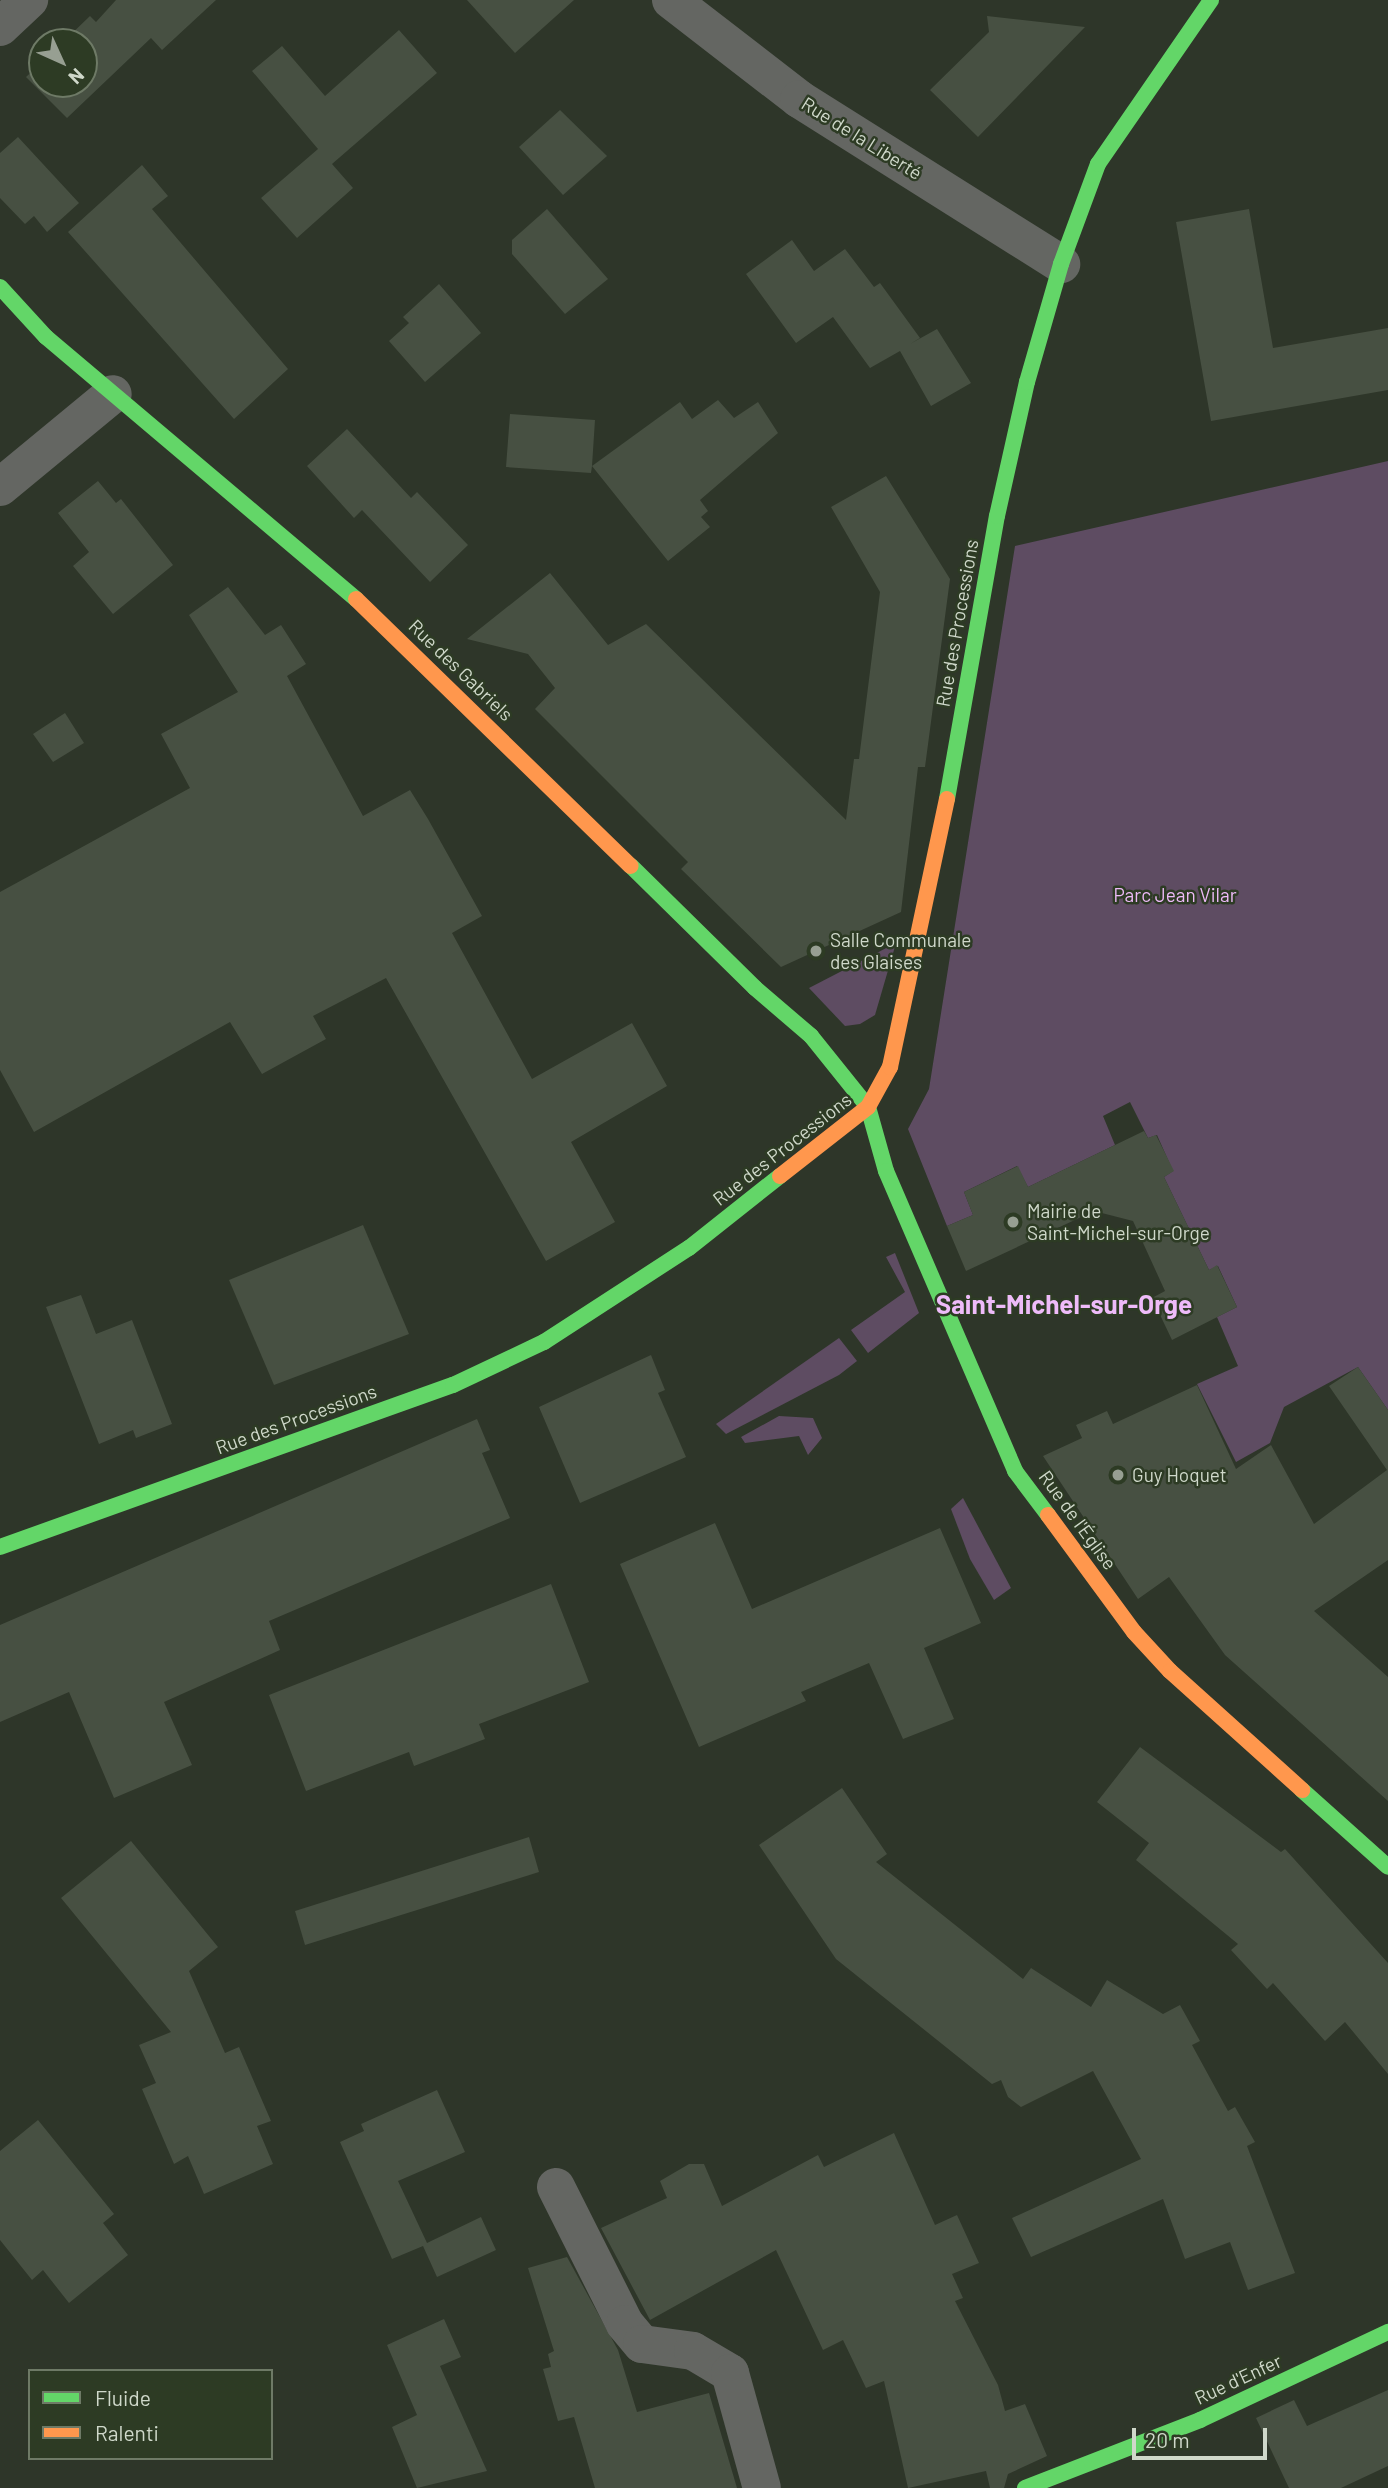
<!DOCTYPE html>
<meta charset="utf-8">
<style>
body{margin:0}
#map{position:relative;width:1388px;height:2488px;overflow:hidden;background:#2e3629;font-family:Barlow,sans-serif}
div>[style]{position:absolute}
.green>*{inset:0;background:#5e4c62}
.building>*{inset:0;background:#475042}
.street>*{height:38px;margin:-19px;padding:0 19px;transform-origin:19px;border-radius:19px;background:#646662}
.fast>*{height:16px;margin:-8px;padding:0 8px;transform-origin:8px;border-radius:8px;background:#63d668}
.slow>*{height:16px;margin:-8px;padding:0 8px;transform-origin:8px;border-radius:8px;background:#ff974d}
.dots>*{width:19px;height:19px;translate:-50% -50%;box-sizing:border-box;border:4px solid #2d3b24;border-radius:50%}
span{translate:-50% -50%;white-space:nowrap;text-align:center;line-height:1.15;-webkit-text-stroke:5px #2d3b24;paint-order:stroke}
.street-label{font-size:19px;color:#cfd8ca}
.park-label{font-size:19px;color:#eebaf9}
.poi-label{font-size:19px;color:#cfd8ca}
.left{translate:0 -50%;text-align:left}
.district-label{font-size:26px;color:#eebbf9;font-weight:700}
.legend{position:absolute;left:28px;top:2369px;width:245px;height:91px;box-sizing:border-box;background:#2d3b24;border:2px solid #6e7a66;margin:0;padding:9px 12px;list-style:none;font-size:21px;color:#cfd8ca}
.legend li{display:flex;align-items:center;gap:14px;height:35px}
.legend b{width:35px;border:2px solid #6e7a66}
.north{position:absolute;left:28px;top:28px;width:70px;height:70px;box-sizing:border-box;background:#2d3b24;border:2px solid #6e7a66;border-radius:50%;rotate:135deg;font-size:19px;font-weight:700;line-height:28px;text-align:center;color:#cfd8ca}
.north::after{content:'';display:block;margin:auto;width:24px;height:32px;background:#979f92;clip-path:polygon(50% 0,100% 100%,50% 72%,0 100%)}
.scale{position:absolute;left:1132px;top:2428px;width:135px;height:32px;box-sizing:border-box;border:4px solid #cfd8ca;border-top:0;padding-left:9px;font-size:21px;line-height:24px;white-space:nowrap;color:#cfd8ca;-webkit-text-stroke:5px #2d3b24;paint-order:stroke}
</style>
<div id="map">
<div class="green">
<i style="clip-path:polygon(1388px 461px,1388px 1410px,1358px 1367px,1284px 1407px,1270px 1443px,1236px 1462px,1197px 1384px,1238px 1366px,1217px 1317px,1237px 1307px,1218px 1266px,1209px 1270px,1164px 1177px,1173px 1171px,1157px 1135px,1148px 1138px,1130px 1102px,1103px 1116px,1115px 1145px,1028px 1187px,1017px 1166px,964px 1192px,973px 1215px,947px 1226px,908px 1129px,929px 1089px,1015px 546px)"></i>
<i style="clip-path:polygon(896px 943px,875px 1015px,860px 1024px,845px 1026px,809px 988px)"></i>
<i style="clip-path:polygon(895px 1253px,919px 1313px,868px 1353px,851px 1330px,905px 1292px,886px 1257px)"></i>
<i style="clip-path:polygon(839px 1338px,857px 1361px,839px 1375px,726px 1434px,716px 1424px)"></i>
<i style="clip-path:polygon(779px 1416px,813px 1418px,822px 1438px,808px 1455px,799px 1436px,745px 1443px,741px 1437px)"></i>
<i style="clip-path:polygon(963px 1498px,1011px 1588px,994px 1600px,970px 1559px,951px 1509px)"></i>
</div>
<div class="building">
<i style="clip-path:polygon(116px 0,216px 0,162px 50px,151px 38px,67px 118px,26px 77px,42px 62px,42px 84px,84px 84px,84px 42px,63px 42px,90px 16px,96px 22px)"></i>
<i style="clip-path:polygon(467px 0,574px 0,515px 53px)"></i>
<i style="clip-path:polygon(987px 16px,1085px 27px,978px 137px,930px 90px,989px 32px)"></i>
<i style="clip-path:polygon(399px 30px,437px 73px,332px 164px,353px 188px,297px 238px,261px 198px,318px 149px,252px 71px,282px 46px,325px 96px)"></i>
<i style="clip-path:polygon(560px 110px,607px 156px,563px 195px,519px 147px)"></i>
<i style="clip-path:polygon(18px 137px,79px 203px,47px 232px,34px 216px,25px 224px,0 198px,0 153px)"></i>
<i style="clip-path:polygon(142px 165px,168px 196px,152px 209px,288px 369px,234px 419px,68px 232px)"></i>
<i style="clip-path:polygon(547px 209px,608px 279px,565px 314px,512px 254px,512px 240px)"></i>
<i style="clip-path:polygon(1249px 209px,1273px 348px,1388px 328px,1388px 390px,1211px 421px,1176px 222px)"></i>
<i style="clip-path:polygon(792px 240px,814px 271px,845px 249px,874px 287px,880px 283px,920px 338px,910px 344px,937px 329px,971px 383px,931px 406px,900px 351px,870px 368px,833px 317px,796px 343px,746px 274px)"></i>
<i style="clip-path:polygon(439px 284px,481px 333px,425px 382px,389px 341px,409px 323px,403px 317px)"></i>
<i style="clip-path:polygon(718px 400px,734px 418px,758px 402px,778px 433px,700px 500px,708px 511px,701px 517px,710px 527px,668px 561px,592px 466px,591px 473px,506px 467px,510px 414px,595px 420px,592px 466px,680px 402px,692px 419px)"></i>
<i style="clip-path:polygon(347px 429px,411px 498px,417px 492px,468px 545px,430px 582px,362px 510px,354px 518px,307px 466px)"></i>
<i style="clip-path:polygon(886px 476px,950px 579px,925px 767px,918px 767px,901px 912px,781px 967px,681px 869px,688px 862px,535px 709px,555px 688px,528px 654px,467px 639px,550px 573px,608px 645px,646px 624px,846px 820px,854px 759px,859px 759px,880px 592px,831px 507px)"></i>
<i style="clip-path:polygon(98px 481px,116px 503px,121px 499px,173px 565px,113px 614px,73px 566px,89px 552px,58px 513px)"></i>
<i style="clip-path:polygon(228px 587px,265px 635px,281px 625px,306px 664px,287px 676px,363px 816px,410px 790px,428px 819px,482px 916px,452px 933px,532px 1079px,632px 1023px,667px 1086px,571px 1142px,615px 1222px,546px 1261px,386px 978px,313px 1016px,326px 1039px,262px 1074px,230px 1022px,34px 1132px,0 1070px,0 892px,190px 788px,161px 734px,238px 692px,189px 615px)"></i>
<i style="clip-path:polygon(65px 713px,84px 743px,53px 762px,33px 734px)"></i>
<i style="clip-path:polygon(1144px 1131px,1148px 1138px,1156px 1135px,1174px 1171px,1164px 1177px,1209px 1270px,1217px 1265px,1237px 1307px,1172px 1340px,1152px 1298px,1165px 1291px,1133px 1221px,1094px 1211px,966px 1271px,947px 1226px,973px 1215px,964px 1192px,1018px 1166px,1028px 1187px)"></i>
<i style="clip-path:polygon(363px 1225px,409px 1334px,274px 1385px,229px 1280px)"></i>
<i style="clip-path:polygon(81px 1295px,96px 1334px,132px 1320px,172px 1424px,136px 1438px,133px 1430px,99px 1444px,46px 1307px)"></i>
<i style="clip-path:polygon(651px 1355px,665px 1390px,658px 1393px,686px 1457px,580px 1503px,539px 1407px)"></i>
<i style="clip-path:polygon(1358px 1367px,1388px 1410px,1388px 1560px,1314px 1611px,1388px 1677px,1388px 1801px,1225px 1655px,1169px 1577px,1138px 1599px,1043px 1456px,1082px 1438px,1076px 1425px,1107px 1411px,1113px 1424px,1197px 1385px,1236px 1469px,1271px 1445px,1314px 1524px,1387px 1470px,1329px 1386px)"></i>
<i style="clip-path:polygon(477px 1419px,490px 1450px,482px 1453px,510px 1518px,269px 1621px,280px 1650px,164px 1702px,192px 1765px,114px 1798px,69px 1692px,0 1722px,0 1625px)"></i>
<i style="clip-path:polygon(715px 1523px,752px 1609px,940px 1528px,981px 1623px,924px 1648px,954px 1719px,903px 1739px,869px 1663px,801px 1692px,806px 1701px,699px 1747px,620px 1564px)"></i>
<i style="clip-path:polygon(551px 1584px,589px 1682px,479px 1724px,485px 1739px,414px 1766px,409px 1752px,306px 1791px,269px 1695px)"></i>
<i style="clip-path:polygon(1140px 1747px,1281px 1852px,1285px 1849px,1388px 1963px,1388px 2074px,1345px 2022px,1325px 2041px,1273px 1983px,1267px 1989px,1231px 1950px,1238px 1944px,1136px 1860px,1149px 1843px,1097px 1802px)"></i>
<i style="clip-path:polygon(842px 1788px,887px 1854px,876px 1862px,1023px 1979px,1031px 1968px,1091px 2007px,1107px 1980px,1163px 2014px,1180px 2005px,1200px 2041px,1192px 2045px,1228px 2111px,1235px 2107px,1255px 2142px,1247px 2146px,1295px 2273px,1248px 2290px,1230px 2242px,1185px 2259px,1163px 2199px,1031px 2257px,1012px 2218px,1141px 2159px,1093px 2071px,1021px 2107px,1008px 2097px,1001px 2080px,992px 2084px,836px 1959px,759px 1845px)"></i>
<i style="clip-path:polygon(529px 1837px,539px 1872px,305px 1945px,295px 1911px)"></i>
<i style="clip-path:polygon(131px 1841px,218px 1947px,189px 1971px,225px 2053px,239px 2047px,271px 2121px,257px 2126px,273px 2164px,204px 2194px,188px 2156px,174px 2164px,142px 2089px,156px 2083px,139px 2045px,171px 2032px,61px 1898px)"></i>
<i style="clip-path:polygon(437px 2090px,465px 2152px,398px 2181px,427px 2243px,481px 2217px,496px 2250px,437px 2277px,423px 2246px,392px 2259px,340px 2142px,364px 2131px,361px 2124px)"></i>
<i style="clip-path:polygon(38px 2120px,114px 2214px,103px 2223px,128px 2255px,69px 2303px,43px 2270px,32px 2280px,0 2240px,0 2151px)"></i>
<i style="clip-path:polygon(894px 2133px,935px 2225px,957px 2215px,979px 2263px,952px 2274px,963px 2298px,955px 2301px,998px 2385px,1005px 2411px,1025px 2404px,1047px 2456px,1008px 2474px,1004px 2488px,990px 2488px,986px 2471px,908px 2488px,884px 2381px,866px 2388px,843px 2340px,823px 2350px,776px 2250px,650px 2320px,601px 2228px,667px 2198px,660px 2181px,689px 2164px,704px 2164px,722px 2206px,818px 2155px,824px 2167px)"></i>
<i style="clip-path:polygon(567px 2257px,618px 2350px,637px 2412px,709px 2393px,737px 2488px,595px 2488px,574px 2417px,558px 2421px,543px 2369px,551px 2367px,548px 2354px,554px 2351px,528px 2268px)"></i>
<i style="clip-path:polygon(444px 2319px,461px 2357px,440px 2366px,487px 2471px,417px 2488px,392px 2427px,417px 2415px,387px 2345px)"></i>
<i style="clip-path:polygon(1388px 2390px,1388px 2466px,1341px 2488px,1289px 2488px,1256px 2418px,1294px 2400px,1307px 2426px)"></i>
</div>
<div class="street">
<i style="left:671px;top:0;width:162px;rotate:37.7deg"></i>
<i style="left:799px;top:99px;width:310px;rotate:32.2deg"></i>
<i style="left:0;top:27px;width:40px;rotate:-43deg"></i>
<i style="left:0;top:487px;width:146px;rotate:-39.5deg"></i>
<i style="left:556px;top:2187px;width:153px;rotate:63.3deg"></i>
<i style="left:625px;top:2324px;width:26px;rotate:50deg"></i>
<i style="left:642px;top:2344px;width:51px;rotate:7.8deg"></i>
<i style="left:693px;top:2351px;width:43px;rotate:30.7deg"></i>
<i style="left:730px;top:2373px;width:119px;rotate:74.5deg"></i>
</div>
<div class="fast">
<i style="left:0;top:287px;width:68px;rotate:47.4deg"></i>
<i style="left:46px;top:337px;width:406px;rotate:40.2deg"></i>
<i style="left:947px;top:799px;width:287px;rotate:-80deg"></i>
<i style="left:997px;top:516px;width:137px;rotate:-77.4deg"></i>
<i style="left:1027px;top:382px;width:123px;rotate:-73.9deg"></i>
<i style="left:1061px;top:264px;width:107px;rotate:-69.7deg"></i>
<i style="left:1098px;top:164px;width:199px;rotate:-55.4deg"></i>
<i style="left:631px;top:866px;width:174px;rotate:44.5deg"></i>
<i style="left:755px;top:988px;width:74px;rotate:40.6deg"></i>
<i style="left:811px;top:1036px;width:91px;rotate:51.2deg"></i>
<i style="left:868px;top:1107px;width:66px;rotate:74.3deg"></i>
<i style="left:886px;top:1171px;width:327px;rotate:66.7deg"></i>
<i style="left:1015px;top:1471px;width:55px;rotate:53.1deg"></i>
<i style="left:0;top:1547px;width:481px;rotate:-19.7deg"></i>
<i style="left:453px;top:1385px;width:101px;rotate:-25.3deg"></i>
<i style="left:544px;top:1342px;width:173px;rotate:-33deg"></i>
<i style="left:689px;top:1248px;width:116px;rotate:-38.4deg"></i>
<i style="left:1302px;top:1790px;width:115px;rotate:41.8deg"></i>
<i style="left:1025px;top:2488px;width:188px;rotate:-21.2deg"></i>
<i style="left:1200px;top:2420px;width:208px;rotate:-25.1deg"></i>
</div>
<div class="slow">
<i style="left:356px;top:599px;width:383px;rotate:44.2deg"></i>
<i style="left:780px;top:1176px;width:112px;rotate:-38.1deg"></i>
<i style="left:868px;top:1107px;width:46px;rotate:-61.2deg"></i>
<i style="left:890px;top:1067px;width:274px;rotate:-78deg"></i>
<i style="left:1048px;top:1515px;width:145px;rotate:53.7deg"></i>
<i style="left:1134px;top:1632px;width:53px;rotate:47.3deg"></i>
<i style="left:1170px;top:1671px;width:178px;rotate:42deg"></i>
</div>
<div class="dots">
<i style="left:816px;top:951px;background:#979f92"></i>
<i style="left:1013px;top:1222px;background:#979f92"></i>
<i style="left:1118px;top:1475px;background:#979f92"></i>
</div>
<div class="street-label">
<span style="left:862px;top:138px;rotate:32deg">Rue de la Liberté</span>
<span style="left:957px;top:623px;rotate:-80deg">Rue des Processions</span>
<span style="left:461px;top:670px;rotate:44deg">Rue des Gabriels</span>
<span style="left:782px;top:1149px;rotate:-38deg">Rue des Processions</span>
<span style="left:296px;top:1419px;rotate:-20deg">Rue des Processions</span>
<span style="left:1078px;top:1520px;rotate:54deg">Rue de l'Église</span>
<span style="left:1238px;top:2379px;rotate:-25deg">Rue d'Enfer</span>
</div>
<div class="park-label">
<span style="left:1175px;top:895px">Parc Jean Vilar</span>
</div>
<div class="poi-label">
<span class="left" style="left:830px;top:951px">Salle Communale<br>des Glaises</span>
<span class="left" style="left:1027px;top:1222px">Mairie de<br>Saint-Michel-sur-Orge</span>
<span class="left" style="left:1132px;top:1475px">Guy Hoquet</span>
</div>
<div class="district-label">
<span style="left:1064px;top:1304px">Saint-Michel-sur-Orge</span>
</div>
<ul class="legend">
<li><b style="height:9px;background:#63d668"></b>Fluide</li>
<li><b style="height:9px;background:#ff974d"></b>Ralenti</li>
</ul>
<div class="north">N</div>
<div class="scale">20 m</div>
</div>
